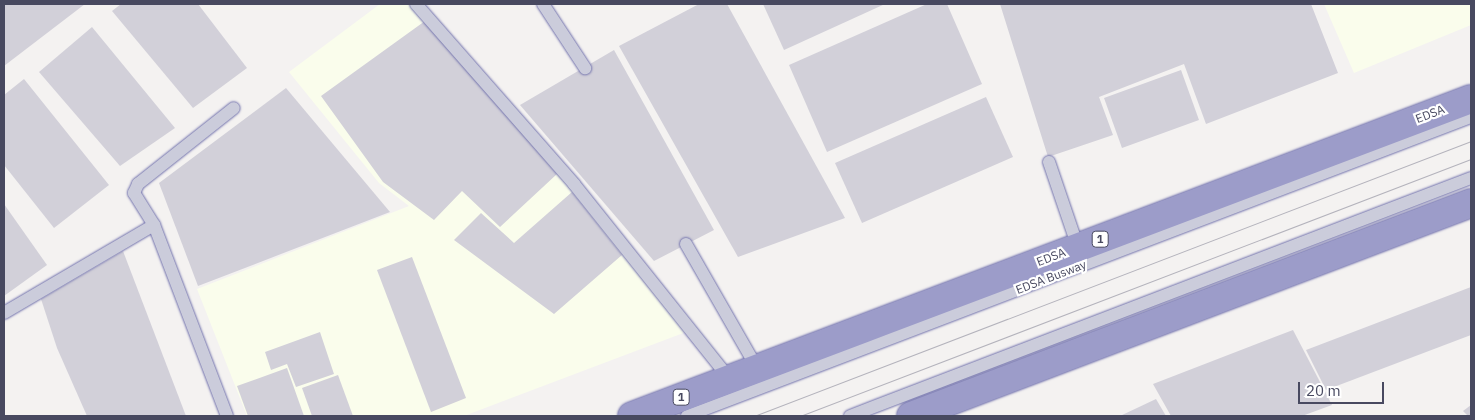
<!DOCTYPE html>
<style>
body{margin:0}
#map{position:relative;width:1475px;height:420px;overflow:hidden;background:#f4f2f1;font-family:"IBM Plex Sans",sans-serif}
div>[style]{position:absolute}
.commercial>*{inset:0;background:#fafdec}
.building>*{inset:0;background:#d2d0d9}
.roads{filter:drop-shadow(0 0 1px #7373ad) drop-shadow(0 0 1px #7373ad)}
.service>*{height:12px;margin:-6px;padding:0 6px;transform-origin:6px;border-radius:6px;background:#cbccdb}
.trunk>*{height:28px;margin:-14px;padding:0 14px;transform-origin:14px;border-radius:14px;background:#9c9cc9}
.tram>*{height:1px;margin:-0.5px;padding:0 0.5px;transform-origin:0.5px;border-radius:0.5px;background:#b4b3bc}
span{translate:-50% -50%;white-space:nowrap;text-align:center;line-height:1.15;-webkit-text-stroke:4.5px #fff;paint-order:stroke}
.shield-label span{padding:1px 4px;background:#fff;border:1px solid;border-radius:4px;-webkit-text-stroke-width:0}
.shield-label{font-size:11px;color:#484960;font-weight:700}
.street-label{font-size:12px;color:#484960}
.frame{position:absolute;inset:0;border:5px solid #484960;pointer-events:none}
.scale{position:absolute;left:1298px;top:382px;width:86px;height:22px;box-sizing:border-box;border:2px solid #484960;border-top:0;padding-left:6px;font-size:15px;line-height:18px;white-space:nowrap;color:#484960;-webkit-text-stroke:4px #fff;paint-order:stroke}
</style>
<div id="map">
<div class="commercial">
<i style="clip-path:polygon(380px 4px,414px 4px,573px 188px,686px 332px,464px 416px,247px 416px,197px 289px,409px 206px,379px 183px,289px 72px)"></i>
<i style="clip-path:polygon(1324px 4px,1471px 4px,1471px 25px,1354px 73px)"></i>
</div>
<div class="building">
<i style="clip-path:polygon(4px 4px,85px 4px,4px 66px)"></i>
<i style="clip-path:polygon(121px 4px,198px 4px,247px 68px,193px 108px,112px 11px)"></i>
<i style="clip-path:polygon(699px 4px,727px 4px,845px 218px,738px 257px,619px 46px)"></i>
<i style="clip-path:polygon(763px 4px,885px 4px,784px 50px)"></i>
<i style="clip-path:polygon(927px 4px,947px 4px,982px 84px,827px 152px,789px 65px)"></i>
<i style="clip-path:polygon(1000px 4px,1311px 4px,1338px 73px,1206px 124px,1184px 64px,1099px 97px,1113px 135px,1048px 157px)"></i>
<i style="clip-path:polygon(425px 21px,557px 174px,500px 227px,462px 191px,434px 220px,383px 182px,321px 96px)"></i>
<i style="clip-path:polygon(92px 27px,175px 128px,120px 166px,39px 72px)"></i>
<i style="clip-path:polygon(614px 50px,714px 230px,654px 261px,520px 105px)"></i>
<i style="clip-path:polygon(1181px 70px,1199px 120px,1122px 148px,1104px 98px)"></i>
<i style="clip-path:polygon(24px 79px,109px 185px,54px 228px,4px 165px,4px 95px)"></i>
<i style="clip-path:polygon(286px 88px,390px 212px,198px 286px,159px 183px)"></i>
<i style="clip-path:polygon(986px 97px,1013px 157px,862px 223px,835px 163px)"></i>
<i style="clip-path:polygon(572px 192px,622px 255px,554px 314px,454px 240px,481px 213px,514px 243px)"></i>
<i style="clip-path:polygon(4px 204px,47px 265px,4px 296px)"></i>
<i style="clip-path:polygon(123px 251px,186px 416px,87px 416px,57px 348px,41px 299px)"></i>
<i style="clip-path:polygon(412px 257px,466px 398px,431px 412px,377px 270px)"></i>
<i style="clip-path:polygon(1471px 287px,1471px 335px,1326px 390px,1306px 350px)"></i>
<i style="clip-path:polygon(1293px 330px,1332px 405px,1302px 416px,1171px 416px,1153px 384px)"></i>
<i style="clip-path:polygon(320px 332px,334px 374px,296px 387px,287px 364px,271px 370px,265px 352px)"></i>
<i style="clip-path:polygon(287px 368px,304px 416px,248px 416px,237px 386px)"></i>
<i style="clip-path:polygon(338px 375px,353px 416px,312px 416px,302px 388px)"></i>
<i style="clip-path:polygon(1156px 399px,1166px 416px,1120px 416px)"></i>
<i style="clip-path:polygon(1471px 405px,1471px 416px,1468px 416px,1463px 411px)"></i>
</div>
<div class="roads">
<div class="service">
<i style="left:416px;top:4px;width:240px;rotate:48.7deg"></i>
<i style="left:574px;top:184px;width:248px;rotate:51.4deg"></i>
<i style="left:543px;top:4px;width:77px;rotate:56.7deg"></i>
<i style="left:1049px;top:162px;width:90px;rotate:71.2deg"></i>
<i style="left:686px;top:244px;width:143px;rotate:60.2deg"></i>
<i style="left:4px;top:313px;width:174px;rotate:-30.4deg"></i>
<i style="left:227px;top:416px;width:204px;rotate:-110.9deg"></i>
<i style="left:154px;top:225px;width:38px;rotate:-122deg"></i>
<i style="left:134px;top:193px;width:10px;rotate:-66deg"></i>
<i style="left:138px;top:184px;width:122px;rotate:-38.4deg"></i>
<i style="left:687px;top:416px;width:839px;rotate:-20.88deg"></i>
<i style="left:850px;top:416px;width:665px;rotate:-20.97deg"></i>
</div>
<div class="trunk">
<i style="left:632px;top:416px;width:897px;rotate:-20.7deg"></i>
<i style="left:911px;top:416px;width:599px;rotate:-20.82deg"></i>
</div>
</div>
<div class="tram">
<i style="left:754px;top:416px;width:768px;rotate:-20.98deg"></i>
<i style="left:800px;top:416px;width:719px;rotate:-20.96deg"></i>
</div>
<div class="shield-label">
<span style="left:1100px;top:239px">1</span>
<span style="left:681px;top:397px">1</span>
</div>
<div class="street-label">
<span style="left:1430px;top:114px;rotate:-21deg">EDSA</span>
<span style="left:1051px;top:257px;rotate:-21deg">EDSA</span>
<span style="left:1051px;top:277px;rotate:-21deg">EDSA Busway</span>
</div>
<div class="frame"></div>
<div class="scale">20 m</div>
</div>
